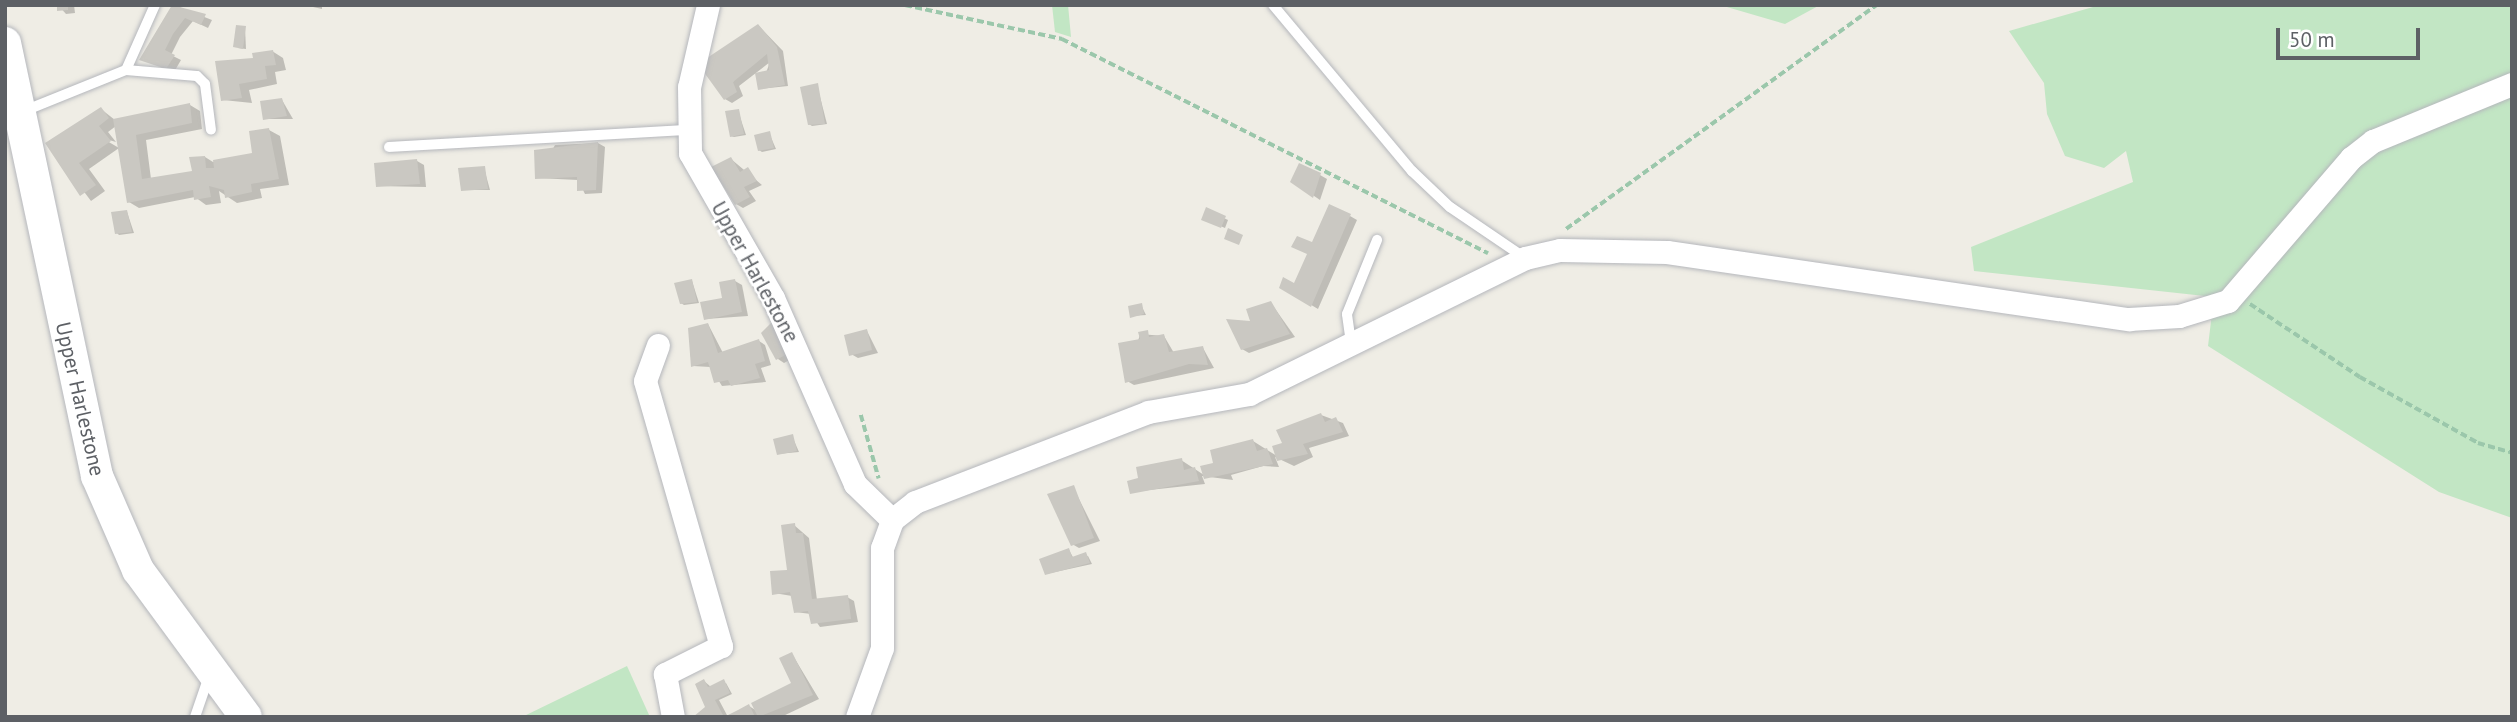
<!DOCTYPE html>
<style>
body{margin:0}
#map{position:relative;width:2517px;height:722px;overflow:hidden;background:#efede5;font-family:"PT Sans",sans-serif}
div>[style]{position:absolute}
.green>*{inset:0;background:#c2e6c4}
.shadow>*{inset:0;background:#0003}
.building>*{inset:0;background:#cac8c2}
.path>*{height:3.5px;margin-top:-1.75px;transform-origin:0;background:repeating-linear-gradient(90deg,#9bc7ab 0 7px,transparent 0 10.5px)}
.roads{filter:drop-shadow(0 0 2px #b5b7bc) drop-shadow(0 0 2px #b5b7bc)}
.lane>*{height:10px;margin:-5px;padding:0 5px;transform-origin:5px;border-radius:5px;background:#fff}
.street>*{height:23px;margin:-11.5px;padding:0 11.5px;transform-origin:11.5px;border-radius:11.5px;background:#fff}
.secondary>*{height:32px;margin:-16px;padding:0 16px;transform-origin:16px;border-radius:16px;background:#fff}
span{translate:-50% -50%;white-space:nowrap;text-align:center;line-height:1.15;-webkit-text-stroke:5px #fff;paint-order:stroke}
.street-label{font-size:21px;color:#5d6065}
.frame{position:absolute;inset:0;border:7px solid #5d6065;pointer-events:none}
.scale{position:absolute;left:2276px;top:28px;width:144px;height:32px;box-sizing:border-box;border:4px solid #5d6065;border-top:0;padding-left:9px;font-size:21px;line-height:24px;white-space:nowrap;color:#5d6065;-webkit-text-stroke:5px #fff;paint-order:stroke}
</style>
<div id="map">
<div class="green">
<i style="clip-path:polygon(1052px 5px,1068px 5px,1071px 37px,1055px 32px)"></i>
<i style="clip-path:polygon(1720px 5px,1820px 5px,1785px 24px)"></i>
<i style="clip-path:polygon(2100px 5px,2512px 5px,2512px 518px,2439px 492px,2208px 346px,2214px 297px,1974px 271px,1971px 247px,2133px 182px,2126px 151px,2104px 168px,2065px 156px,2047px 114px,2044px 83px,2009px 31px)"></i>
<i style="clip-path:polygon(627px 666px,650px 717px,522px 717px)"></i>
</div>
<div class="shadow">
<i style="clip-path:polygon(58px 5px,74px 5px,75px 13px,66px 14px)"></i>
<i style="clip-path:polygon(174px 5px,212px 20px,208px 28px,193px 21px,180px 37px,171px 55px,181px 60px,174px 72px,142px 59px)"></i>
<i style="clip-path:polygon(322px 5px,322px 9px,304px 5px)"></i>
<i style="clip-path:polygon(759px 26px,783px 51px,788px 86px,760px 89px,770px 62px,739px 86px,743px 96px,732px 103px,725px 99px)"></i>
<i style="clip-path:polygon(245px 28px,246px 49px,238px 48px)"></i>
<i style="clip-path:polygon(272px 51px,283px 58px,286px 70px,275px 72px,277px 84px,249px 90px,252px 103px,223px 100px,255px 60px)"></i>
<i style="clip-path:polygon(817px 85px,827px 124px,812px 126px,809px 124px)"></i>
<i style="clip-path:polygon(282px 100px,293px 119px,265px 119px)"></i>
<i style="clip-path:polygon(evenodd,190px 105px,200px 111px,202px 129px,146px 140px,151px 179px,194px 172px,205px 157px,213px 162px,254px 155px,269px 130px,280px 136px,289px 185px,260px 189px,262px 198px,237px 203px,219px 191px,221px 203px,206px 205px,195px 197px,139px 208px,129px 202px,119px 148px,89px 169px,105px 191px,91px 201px,48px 144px,101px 109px,115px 120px,190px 105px,116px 126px,119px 148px,102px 138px,116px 142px,108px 132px,116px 126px)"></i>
<i style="clip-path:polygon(738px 111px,746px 135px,734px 137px,731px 136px)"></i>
<i style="clip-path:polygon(769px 133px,776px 149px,762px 152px,759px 150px)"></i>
<i style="clip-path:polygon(598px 143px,605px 147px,602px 193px,585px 194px,578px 180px,537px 178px,555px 145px)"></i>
<i style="clip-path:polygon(731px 159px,762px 185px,749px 191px,756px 201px,743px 208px,736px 204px)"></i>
<i style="clip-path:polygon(417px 161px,424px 165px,426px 187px,377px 186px)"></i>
<i style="clip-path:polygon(484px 168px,490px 190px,463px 190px)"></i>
<i style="clip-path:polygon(1320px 175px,1327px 179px,1320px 200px,1292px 181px)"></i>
<i style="clip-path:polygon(1207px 210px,1228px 220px,1225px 228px,1204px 219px)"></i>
<i style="clip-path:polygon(127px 212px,134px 233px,119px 235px,117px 233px)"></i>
<i style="clip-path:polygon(1350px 216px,1357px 220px,1318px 309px,1281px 287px,1295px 285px,1313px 245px)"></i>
<i style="clip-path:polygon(692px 281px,699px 303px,684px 305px,681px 303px)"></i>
<i style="clip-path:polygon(735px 281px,742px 285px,748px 316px,706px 319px)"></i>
<i style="clip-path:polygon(1271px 303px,1295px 337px,1249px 353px,1242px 349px,1253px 323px)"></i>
<i style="clip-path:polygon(1141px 305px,1146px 315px,1131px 316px)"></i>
<i style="clip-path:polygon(708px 324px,723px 353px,759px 341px,765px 345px,771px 365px,761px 368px,766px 382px,722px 386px,710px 367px,693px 366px,690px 353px)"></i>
<i style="clip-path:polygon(867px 331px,878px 353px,858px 358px,851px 354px)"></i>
<i style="clip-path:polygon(763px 333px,797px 356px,784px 363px,778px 359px)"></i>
<i style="clip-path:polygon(1140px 334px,1164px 336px,1174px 353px,1203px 348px,1214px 368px,1134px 385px,1127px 381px)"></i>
<i style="clip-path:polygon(1321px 415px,1343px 423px,1349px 436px,1309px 448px,1313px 457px,1294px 466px,1275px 457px,1279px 467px,1263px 466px,1231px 475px,1233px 480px,1202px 476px,1205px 484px,1131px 492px,1181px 460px,1204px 475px,1253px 441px,1277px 456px)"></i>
<i style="clip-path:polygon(792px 436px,799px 452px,778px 454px)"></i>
<i style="clip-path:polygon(1073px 487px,1100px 541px,1079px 548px,1072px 544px)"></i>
<i style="clip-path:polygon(794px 525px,809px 538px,817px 600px,847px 597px,854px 601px,858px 622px,820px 627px,811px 614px,795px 612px,792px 596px,774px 593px,789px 571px)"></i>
<i style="clip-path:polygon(1069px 550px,1074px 559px,1088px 556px,1092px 564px,1046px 574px)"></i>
<i style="clip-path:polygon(792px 654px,819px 699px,781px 717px,728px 717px,749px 706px,757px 711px,794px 684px)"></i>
<i style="clip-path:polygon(704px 681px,711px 687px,726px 683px,732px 694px,719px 700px,728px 717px,695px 717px,708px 708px)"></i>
</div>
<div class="building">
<i style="clip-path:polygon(57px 5px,68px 5px,68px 10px,57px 11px)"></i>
<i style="clip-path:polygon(172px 5px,206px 14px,201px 25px,185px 18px,173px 34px,165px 50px,175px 55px,166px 69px,139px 60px)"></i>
<i style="clip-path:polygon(758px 24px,777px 47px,785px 85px,758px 90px,755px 73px,769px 70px,767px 54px,733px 82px,737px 92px,724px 100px,698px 64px)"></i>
<i style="clip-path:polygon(236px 25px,246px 26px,243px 49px,233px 47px)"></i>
<i style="clip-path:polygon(273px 50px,276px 65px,265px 66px,267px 79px,239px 84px,242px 98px,221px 101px,215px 61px,253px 58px,252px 53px)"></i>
<i style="clip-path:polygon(818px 83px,825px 124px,808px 125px,800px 87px)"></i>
<i style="clip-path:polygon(282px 98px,287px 116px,263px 120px,260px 101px)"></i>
<i style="clip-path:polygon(190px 103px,192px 123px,136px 135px,142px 179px,192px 171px,189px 157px,205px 156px,206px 168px,214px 168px,213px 160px,252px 153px,249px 131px,269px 128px,279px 179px,251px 184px,252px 192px,225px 198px,224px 190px,209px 186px,211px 197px,194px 200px,193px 190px,127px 203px,113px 119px)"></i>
<i style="clip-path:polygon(101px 107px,109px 118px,99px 126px,111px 141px,79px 163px,96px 185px,80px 196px,45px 143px)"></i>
<i style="clip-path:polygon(739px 109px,744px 134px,730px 137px,725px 111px)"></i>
<i style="clip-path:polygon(770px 131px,774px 148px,758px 151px,754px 135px)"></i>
<i style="clip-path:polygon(598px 142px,596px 190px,577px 191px,577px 177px,535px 179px,534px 150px)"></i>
<i style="clip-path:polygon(731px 157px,740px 172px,748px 167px,757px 181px,744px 187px,750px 197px,735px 205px,711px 167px)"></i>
<i style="clip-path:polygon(417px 159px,420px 184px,376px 187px,374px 163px)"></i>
<i style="clip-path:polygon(1299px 163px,1321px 173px,1313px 198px,1290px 182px)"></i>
<i style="clip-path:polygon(485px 166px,488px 189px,461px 191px,458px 168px)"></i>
<i style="clip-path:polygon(1329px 204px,1351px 214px,1311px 307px,1279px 288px,1283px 277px,1294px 283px,1307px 254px,1291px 247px,1297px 236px,1312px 242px)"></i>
<i style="clip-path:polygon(1206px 207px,1226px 216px,1221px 228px,1201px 220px)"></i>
<i style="clip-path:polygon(127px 210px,132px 232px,115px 234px,111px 212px)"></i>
<i style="clip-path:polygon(1228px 228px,1243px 235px,1239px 245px,1224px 239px)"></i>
<i style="clip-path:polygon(692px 279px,697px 302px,680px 304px,674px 283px)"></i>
<i style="clip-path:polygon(735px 279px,742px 312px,704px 320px,700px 302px,722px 298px,719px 282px)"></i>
<i style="clip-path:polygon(1271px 301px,1290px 334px,1241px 350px,1226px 319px,1250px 321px,1246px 309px)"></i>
<i style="clip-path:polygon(1142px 303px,1144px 314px,1130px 318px,1128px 306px)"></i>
<i style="clip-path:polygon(774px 320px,791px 352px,776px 360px,761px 333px)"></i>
<i style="clip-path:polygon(708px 323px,718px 353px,759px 339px,765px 361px,755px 364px,760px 378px,731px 386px,728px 380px,714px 383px,708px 362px,691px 367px,688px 328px)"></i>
<i style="clip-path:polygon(867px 329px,872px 350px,849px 356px,844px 335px)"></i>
<i style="clip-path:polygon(1148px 330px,1149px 337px,1164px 334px,1169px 352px,1203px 346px,1208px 365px,1189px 364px,1125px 383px,1118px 343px,1140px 339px,1138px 332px)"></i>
<i style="clip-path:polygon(1321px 413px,1325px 422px,1336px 417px,1343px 432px,1303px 444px,1308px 454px,1277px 461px,1272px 446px,1282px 443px,1276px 430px)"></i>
<i style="clip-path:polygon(793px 434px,797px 451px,777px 455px,773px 439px)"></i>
<i style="clip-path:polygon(1253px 439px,1257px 451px,1267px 448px,1273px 464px,1204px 479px,1200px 466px,1213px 463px,1210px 450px)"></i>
<i style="clip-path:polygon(1182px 458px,1184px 470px,1195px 467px,1199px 481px,1130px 494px,1127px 481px,1138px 478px,1136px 467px)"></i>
<i style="clip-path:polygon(1074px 485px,1094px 538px,1071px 546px,1047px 494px)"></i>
<i style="clip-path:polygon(795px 523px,796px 533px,803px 533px,812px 599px,848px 595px,851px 619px,811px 624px,808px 611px,794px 613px,790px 592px,772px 595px,770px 571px,787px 570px,781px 525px)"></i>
<i style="clip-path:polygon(1069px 548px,1072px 557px,1086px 552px,1090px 563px,1045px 575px,1039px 559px)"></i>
<i style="clip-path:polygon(792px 652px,813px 695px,758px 717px,751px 703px,791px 683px,779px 658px)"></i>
<i style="clip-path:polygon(704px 679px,708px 687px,724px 679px,730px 693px,715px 700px,724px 717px,693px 717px,705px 707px,695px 684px)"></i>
<i style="clip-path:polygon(749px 704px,755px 717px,724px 717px,738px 710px)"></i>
</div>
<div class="path">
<i style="left:905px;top:5px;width:161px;rotate:12.2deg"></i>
<i style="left:1062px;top:39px;width:477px;rotate:26.7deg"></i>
<i style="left:1566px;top:229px;width:383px;rotate:-35.8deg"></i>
<i style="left:2250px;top:304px;width:132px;rotate:33.6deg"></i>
<i style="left:2360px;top:377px;width:135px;rotate:29.2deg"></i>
<i style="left:2478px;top:443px;width:35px;rotate:16deg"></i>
<i style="left:861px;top:415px;width:66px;rotate:74.3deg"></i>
</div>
<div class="roads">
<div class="lane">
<i style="left:1273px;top:5px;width:217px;rotate:50.1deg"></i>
<i style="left:1412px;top:171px;width:52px;rotate:43.5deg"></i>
<i style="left:1450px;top:207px;width:91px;rotate:34.2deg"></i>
<i style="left:126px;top:70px;width:71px;rotate:4.8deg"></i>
<i style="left:197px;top:76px;width:11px;rotate:45deg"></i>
<i style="left:205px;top:84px;width:46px;rotate:82.6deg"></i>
<i style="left:24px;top:111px;width:110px;rotate:-21.9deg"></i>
<i style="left:126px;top:70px;width:71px;rotate:-66deg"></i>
<i style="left:389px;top:147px;width:296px;rotate:-3.3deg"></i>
<i style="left:1351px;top:343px;width:29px;rotate:-98deg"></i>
<i style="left:1347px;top:314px;width:80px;rotate:-67.9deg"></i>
<i style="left:195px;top:717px;width:43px;rotate:-71.1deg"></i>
</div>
<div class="street">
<i style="left:708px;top:5px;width:84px;rotate:103deg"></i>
<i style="left:689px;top:87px;width:66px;rotate:89.1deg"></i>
<i style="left:690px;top:153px;width:167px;rotate:60.2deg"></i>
<i style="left:773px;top:298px;width:203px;rotate:66.2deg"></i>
<i style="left:855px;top:484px;width:52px;rotate:44.2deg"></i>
<i style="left:658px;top:345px;width:38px;rotate:110deg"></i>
<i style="left:645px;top:381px;width:276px;rotate:74deg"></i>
<i style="left:721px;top:646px;width:63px;rotate:153.4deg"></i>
<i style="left:665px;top:674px;width:44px;rotate:79.5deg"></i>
<i style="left:857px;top:717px;width:73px;rotate:-70.1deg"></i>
<i style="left:882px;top:648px;width:100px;rotate:-90deg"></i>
<i style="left:882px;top:548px;width:30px;rotate:-70deg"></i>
<i style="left:892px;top:520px;width:29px;rotate:-38deg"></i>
<i style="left:915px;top:502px;width:250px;rotate:-21.1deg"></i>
<i style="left:1148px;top:412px;width:103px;rotate:-10.1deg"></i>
<i style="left:1249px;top:394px;width:308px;rotate:-26.2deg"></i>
<i style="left:1525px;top:258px;width:36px;rotate:-13deg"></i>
<i style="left:1560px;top:250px;width:107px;rotate:1.1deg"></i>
<i style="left:1667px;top:252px;width:467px;rotate:8.3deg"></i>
<i style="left:2129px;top:319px;width:50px;rotate:-3.4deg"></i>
<i style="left:2179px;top:316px;width:51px;rotate:-17deg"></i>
<i style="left:2228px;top:301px;width:189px;rotate:-49.3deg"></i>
<i style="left:2351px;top:158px;width:28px;rotate:-38deg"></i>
<i style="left:2373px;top:141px;width:150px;rotate:-22.3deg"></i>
</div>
<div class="secondary">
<i style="left:5px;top:43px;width:443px;rotate:78deg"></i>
<i style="left:97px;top:476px;width:103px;rotate:66.4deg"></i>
<i style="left:138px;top:570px;width:182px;rotate:53.7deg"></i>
</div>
</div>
<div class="street-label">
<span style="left:755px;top:272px;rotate:61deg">Upper Harlestone</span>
<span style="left:80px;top:399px;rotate:77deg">Upper Harlestone</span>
</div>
<div class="frame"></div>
<div class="scale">50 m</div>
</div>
